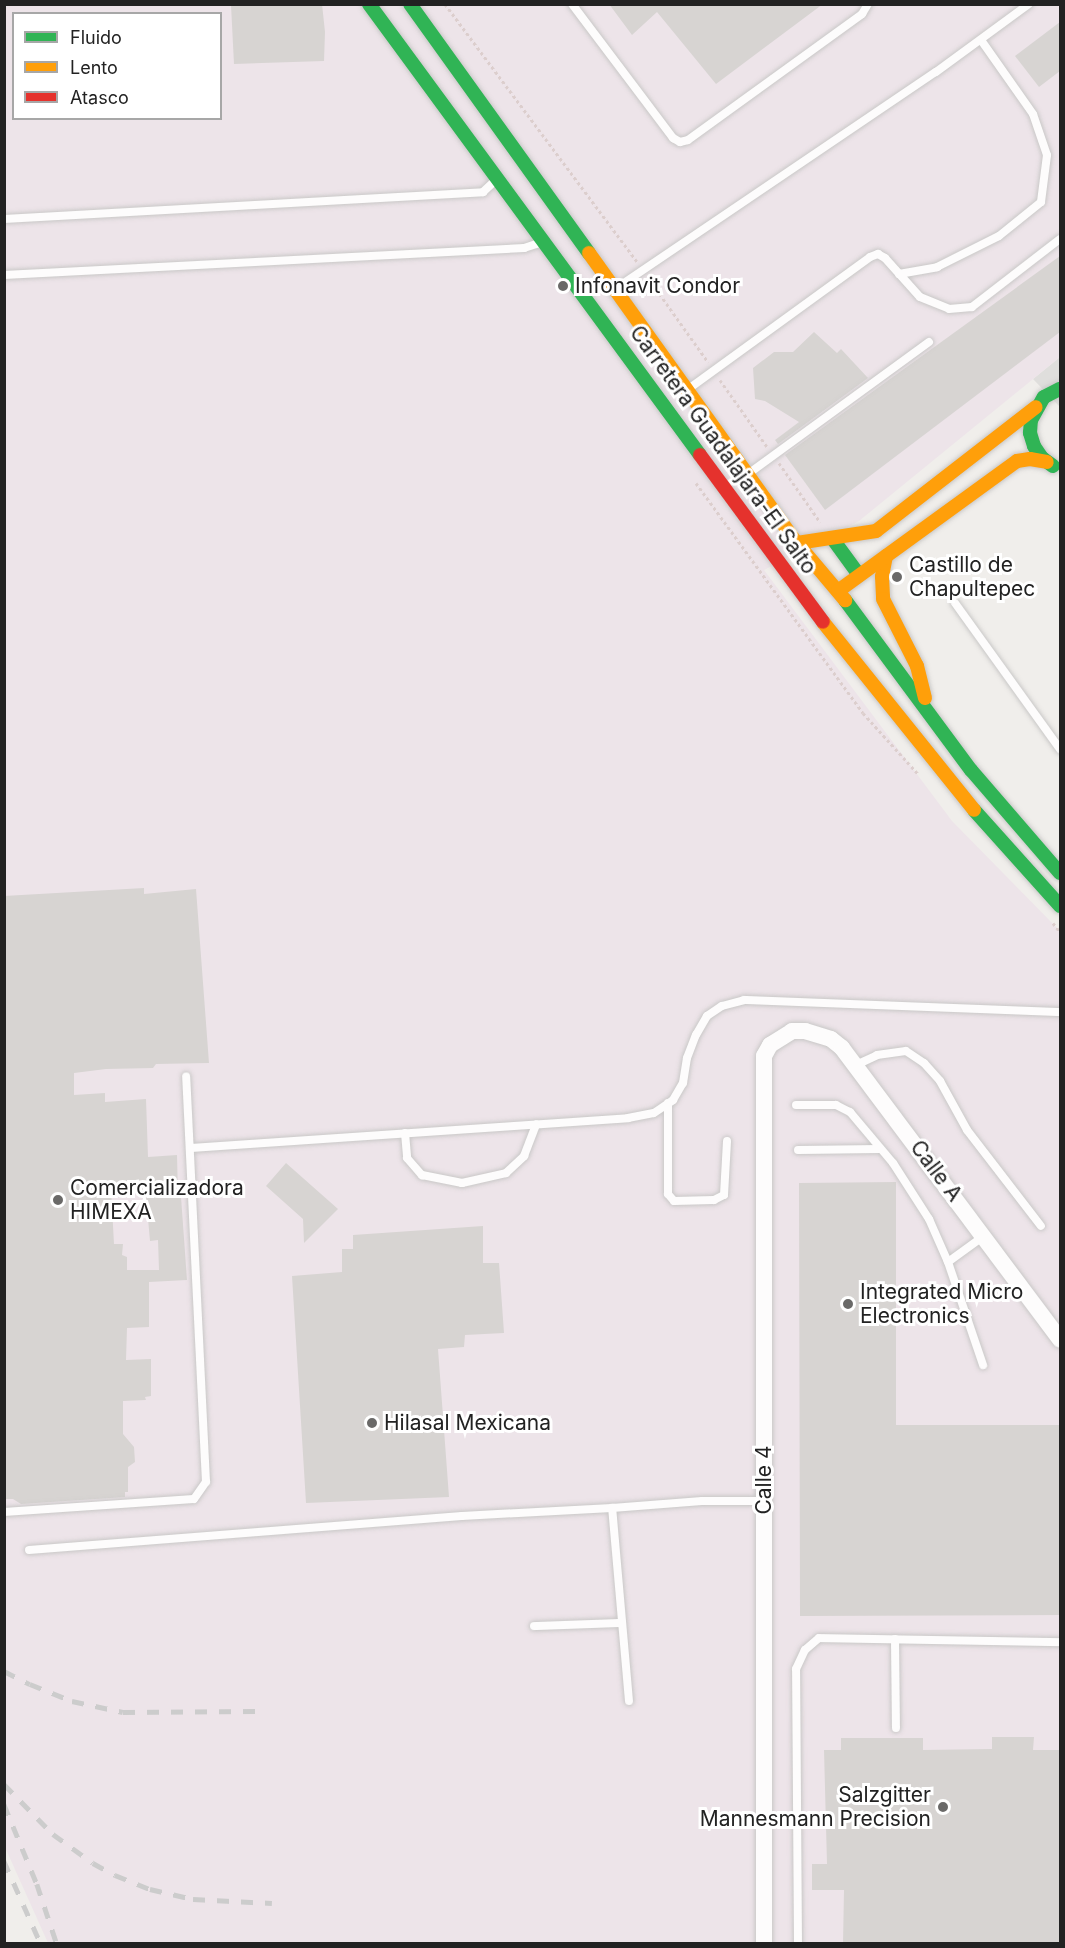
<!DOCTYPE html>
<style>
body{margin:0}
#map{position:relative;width:1065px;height:1948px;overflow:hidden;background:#f0eeeb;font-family:Inter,sans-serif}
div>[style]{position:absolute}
.residential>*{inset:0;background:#dfdedc}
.industrial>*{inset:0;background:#ede4e9}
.building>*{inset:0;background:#d7d4d2}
.path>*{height:3px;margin-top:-1.5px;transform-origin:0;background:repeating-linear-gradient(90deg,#dccecd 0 3px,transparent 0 6px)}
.roads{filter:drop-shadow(0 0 2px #c9c8c7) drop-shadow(0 0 2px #c9c8c7)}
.lane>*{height:8px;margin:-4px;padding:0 4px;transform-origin:4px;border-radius:4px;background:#fdfcfc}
.street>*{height:16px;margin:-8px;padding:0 8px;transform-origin:8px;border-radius:8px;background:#fdfcfc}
.fast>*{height:14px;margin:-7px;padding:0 7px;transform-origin:7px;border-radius:7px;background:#30b455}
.slow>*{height:14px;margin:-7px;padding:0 7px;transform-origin:7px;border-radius:7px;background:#ff9f0a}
.jam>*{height:14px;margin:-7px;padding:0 7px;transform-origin:7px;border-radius:7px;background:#e5322d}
.rail>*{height:4.5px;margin-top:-2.25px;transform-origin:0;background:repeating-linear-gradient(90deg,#ccc 0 12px,transparent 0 24px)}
.dots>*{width:16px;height:16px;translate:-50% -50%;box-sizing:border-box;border:3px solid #fff;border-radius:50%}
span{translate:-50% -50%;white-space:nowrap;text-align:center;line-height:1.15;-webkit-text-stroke:6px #fff;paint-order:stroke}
.poi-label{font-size:21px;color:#222}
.left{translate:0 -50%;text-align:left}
.right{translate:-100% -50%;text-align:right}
.street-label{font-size:21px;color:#222}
.frame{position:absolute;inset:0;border:6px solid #222;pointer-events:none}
.legend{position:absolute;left:12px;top:12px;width:210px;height:108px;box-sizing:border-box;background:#fff;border:2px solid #a7a7a7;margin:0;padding:8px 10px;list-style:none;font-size:18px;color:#222}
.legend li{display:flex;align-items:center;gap:12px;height:30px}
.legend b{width:30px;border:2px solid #a7a7a7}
</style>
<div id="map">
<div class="residential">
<i style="clip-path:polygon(1060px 357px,1060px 407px,1033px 379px)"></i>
</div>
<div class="industrial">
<i style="clip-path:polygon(evenodd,4px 5px,1060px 5px,1060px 357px,859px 521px,764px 570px,952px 821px,1060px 931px,1060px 1943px,48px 1943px,4px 1845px,4px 5px,14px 14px,220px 14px,220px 118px,14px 118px,14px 14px)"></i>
</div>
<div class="building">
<i style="clip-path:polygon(322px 4px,325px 32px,324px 61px,234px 64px,231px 5px)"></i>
<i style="clip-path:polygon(609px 4px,823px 4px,716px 84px,657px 12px,632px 35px)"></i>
<i style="clip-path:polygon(1060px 22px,1060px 71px,1039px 87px,1015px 56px)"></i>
<i style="clip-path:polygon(1060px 256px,1060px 332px,825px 510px,785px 455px)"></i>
<i style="clip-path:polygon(814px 332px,837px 353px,841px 349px,868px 378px,778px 444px,775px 440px,799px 422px,765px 401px,755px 399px,753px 368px,774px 352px,793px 352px)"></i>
<i style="clip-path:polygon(evenodd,144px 888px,144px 894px,196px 889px,209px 1063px,156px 1064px,153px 1068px,106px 1069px,74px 1073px,74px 1095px,105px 1093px,105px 1102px,146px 1099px,148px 1157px,177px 1155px,178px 1196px,181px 1197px,187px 1280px,149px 1282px,149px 1327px,127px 1328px,126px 1360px,151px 1359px,151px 1396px,145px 1397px,146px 1400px,123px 1401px,123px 1434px,134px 1447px,135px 1462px,128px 1467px,128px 1492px,125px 1492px,125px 1497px,21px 1504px,13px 1499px,4px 1499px,4px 896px,144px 888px,140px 1186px,141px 1195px,146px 1196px,150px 1241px,158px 1240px,159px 1270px,127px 1270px,127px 1257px,122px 1255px,123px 1244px,114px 1244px,111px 1188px,140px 1186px)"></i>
<i style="clip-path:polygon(286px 1163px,338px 1209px,304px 1243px,303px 1219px,266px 1186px)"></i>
<i style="clip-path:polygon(896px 1182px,896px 1425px,1060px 1425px,1060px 1615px,800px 1616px,799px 1183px)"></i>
<i style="clip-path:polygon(483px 1226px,483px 1263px,499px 1263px,504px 1333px,465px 1335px,464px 1347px,438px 1349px,449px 1497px,306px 1503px,292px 1276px,342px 1272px,342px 1249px,353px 1249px,353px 1235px)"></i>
<i style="clip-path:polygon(992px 1737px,1034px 1737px,1033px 1750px,1060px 1750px,1060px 1944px,843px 1944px,844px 1890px,812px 1890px,812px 1864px,827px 1864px,824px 1750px,841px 1750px,841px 1738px,923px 1738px,923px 1750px,992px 1749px)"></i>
</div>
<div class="path">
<i style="left:445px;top:4px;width:322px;rotate:53.3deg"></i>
<i style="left:649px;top:279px;width:102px;rotate:54.6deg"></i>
<i style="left:720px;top:380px;width:83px;rotate:54.8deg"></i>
<i style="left:779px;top:463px;width:72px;rotate:55.2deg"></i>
<i style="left:696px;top:483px;width:284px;rotate:54deg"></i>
<i style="left:863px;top:713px;width:84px;rotate:47.9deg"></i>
<i style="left:1053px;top:923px;width:11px;rotate:52deg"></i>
</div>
<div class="roads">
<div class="lane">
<i style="left:572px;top:4px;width:168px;rotate:53deg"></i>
<i style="left:673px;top:138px;width:8px;rotate:30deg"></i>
<i style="left:680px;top:142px;width:8px;rotate:-14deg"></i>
<i style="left:688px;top:140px;width:215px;rotate:-35.9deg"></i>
<i style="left:862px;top:14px;width:12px;rotate:-59deg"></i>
<i style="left:4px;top:219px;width:480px;rotate:-3.2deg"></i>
<i style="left:483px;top:192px;width:19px;rotate:-43deg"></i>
<i style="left:899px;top:274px;width:39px;rotate:-10deg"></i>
<i style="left:937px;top:267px;width:69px;rotate:-26.6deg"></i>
<i style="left:999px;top:236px;width:54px;rotate:-39deg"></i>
<i style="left:1041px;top:202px;width:47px;rotate:-82.7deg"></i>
<i style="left:1047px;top:155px;width:43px;rotate:-108.9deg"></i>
<i style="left:1033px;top:114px;width:90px;rotate:-125.1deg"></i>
<i style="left:4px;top:275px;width:521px;rotate:-2.97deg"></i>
<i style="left:524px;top:248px;width:19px;rotate:-18deg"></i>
<i style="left:615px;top:289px;width:387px;rotate:-34.1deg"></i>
<i style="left:936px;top:72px;width:115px;rotate:-36.2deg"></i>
<i style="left:687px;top:390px;width:226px;rotate:-36deg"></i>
<i style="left:870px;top:257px;width:9px;rotate:-21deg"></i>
<i style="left:878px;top:254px;width:8px;rotate:30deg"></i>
<i style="left:885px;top:258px;width:52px;rotate:48.1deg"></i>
<i style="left:920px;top:297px;width:31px;rotate:22deg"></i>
<i style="left:949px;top:309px;width:23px;rotate:-5deg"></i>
<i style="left:972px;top:307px;width:111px;rotate:-37.7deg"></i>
<i style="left:748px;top:474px;width:224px;rotate:-36.1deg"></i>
<i style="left:955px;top:603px;width:180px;rotate:54.3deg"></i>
<i style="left:856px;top:1065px;width:23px;rotate:-25deg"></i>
<i style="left:877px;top:1055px;width:29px;rotate:-8deg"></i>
<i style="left:906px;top:1051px;width:22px;rotate:34deg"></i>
<i style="left:924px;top:1063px;width:24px;rotate:48deg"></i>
<i style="left:940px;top:1081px;width:56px;rotate:61.1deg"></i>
<i style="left:967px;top:1130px;width:121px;rotate:52.4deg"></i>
<i style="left:668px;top:1103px;width:91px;rotate:90deg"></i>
<i style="left:668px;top:1194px;width:9px;rotate:49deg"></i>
<i style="left:674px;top:1201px;width:40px;rotate:-1.4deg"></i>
<i style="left:714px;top:1200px;width:11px;rotate:-27deg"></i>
<i style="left:724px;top:1195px;width:54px;rotate:-86.8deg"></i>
<i style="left:796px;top:1105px;width:40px"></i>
<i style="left:836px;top:1105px;width:16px;rotate:27deg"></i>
<i style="left:850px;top:1112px;width:67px;rotate:49.9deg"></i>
<i style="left:893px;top:1163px;width:67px;rotate:57.3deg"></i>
<i style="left:929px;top:1219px;width:47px;rotate:66.2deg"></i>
<i style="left:948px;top:1262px;width:46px;rotate:-36.1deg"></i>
<i style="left:405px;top:1133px;width:25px;rotate:85deg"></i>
<i style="left:407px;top:1158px;width:23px;rotate:49deg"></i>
<i style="left:422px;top:1175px;width:41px;rotate:11.3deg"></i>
<i style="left:462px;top:1183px;width:45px;rotate:-12.8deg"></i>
<i style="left:506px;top:1173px;width:25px;rotate:-43deg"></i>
<i style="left:524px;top:1156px;width:34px;rotate:-69deg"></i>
<i style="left:191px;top:1148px;width:438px;rotate:-3.9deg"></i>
<i style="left:628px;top:1118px;width:26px;rotate:-11deg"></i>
<i style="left:654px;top:1113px;width:23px;rotate:-34deg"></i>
<i style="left:673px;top:1100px;width:20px;rotate:-60deg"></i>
<i style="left:683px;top:1083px;width:25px;rotate:-81deg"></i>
<i style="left:687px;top:1058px;width:25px;rotate:-69deg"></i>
<i style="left:696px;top:1035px;width:22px;rotate:-60deg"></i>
<i style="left:707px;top:1016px;width:18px;rotate:-34deg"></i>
<i style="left:722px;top:1006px;width:23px;rotate:-15deg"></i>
<i style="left:744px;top:1000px;width:316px;rotate:2.2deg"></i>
<i style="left:798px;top:1150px;width:82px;rotate:-0.7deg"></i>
<i style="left:948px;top:1262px;width:109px;rotate:71.2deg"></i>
<i style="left:4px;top:1512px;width:190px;rotate:-3.9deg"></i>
<i style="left:194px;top:1499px;width:21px;rotate:-55deg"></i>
<i style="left:206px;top:1482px;width:406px;rotate:-92.8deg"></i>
<i style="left:29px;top:1550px;width:434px;rotate:-4.5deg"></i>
<i style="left:462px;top:1516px;width:150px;rotate:-3.1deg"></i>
<i style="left:534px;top:1626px;width:88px;rotate:-2deg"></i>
<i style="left:895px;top:1639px;width:89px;rotate:89.4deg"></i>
<i style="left:629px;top:1701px;width:194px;rotate:-95deg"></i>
<i style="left:612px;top:1508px;width:90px;rotate:-4.4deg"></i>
<i style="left:702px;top:1501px;width:62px"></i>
<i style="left:798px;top:1944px;width:275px;rotate:-90.4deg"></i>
<i style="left:796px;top:1669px;width:21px;rotate:-65deg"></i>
<i style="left:805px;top:1650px;width:18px;rotate:-41deg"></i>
<i style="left:819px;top:1638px;width:241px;rotate:1deg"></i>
</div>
<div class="street">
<i style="left:764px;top:1944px;width:888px;rotate:-90deg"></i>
<i style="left:764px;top:1056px;width:13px;rotate:-61deg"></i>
<i style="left:770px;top:1045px;width:26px;rotate:-32deg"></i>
<i style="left:792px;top:1031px;width:13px"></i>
<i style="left:805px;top:1031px;width:27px;rotate:17deg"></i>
<i style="left:831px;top:1039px;width:14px;rotate:39deg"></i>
<i style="left:842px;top:1048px;width:364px;rotate:53.2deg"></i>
</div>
<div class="fast">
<i style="left:369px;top:4px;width:559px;rotate:53.72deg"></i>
<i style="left:410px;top:4px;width:307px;rotate:54.3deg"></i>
<i style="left:1053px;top:466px;width:14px;rotate:-144deg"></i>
<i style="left:1042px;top:458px;width:14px;rotate:-124deg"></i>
<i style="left:1034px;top:446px;width:14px;rotate:-107deg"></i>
<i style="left:1030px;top:433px;width:13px;rotate:-86deg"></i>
<i style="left:1031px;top:420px;width:26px;rotate:-61deg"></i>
<i style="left:1044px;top:397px;width:18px;rotate:-27deg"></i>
<i style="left:832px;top:538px;width:46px;rotate:53.9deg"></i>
<i style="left:845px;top:600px;width:212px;rotate:53.5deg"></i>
<i style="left:971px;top:770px;width:136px;rotate:49.2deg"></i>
<i style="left:974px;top:810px;width:129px;rotate:48.1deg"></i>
</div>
<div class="slow">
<i style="left:589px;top:253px;width:357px;rotate:54.4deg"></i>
<i style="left:797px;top:543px;width:75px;rotate:49.9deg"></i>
<i style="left:797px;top:543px;width:80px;rotate:-8.6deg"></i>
<i style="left:876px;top:531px;width:202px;rotate:-37.8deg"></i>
<i style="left:886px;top:556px;width:21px;rotate:101deg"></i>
<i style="left:882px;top:577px;width:22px;rotate:87deg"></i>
<i style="left:883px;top:599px;width:75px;rotate:63.1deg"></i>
<i style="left:917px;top:666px;width:33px;rotate:76deg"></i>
<i style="left:838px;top:591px;width:221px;rotate:-36deg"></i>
<i style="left:1017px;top:461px;width:13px;rotate:-9deg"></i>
<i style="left:1030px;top:459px;width:17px;rotate:10deg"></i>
<i style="left:823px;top:622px;width:241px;rotate:51.2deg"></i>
</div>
<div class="jam">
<i style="left:700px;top:455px;width:207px;rotate:53.6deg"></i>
</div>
</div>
<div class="rail">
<i style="left:4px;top:1671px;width:29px;rotate:27deg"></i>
<i style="left:30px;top:1684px;width:45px;rotate:22deg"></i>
<i style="left:72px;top:1701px;width:52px;rotate:12.2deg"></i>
<i style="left:123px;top:1712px;width:137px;rotate:-0.4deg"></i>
<i style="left:4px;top:1784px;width:70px;rotate:45.6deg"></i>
<i style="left:53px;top:1834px;width:49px;rotate:35.9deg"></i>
<i style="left:93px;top:1863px;width:25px;rotate:29deg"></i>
<i style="left:115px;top:1875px;width:38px;rotate:22deg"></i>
<i style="left:150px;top:1889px;width:44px;rotate:13.1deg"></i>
<i style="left:193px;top:1899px;width:79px;rotate:2.9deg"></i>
<i style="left:4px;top:1804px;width:87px;rotate:67.6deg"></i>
<i style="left:37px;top:1884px;width:63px;rotate:71.6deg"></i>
<i style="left:4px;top:1861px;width:91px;rotate:66deg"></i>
</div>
<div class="dots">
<i style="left:563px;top:286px;background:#6a6968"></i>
<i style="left:897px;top:577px;background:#6a6968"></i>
<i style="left:58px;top:1200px;background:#6a6968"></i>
<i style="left:848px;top:1304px;background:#6a6968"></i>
<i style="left:372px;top:1423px;background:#6a6968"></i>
<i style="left:943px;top:1807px;background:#6a6968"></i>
</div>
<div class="poi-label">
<span class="left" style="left:575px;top:286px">Infonavit Condor</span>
<span class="left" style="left:909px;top:577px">Castillo de<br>Chapultepec</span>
<span class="left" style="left:70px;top:1200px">Comercializadora<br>HIMEXA</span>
<span class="left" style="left:860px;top:1304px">Integrated Micro<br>Electronics</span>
<span class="left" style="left:384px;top:1423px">Hilasal Mexicana</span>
<span class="right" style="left:931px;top:1807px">Salzgitter<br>Mannesmann Precision</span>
</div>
<div class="street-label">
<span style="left:723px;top:450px;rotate:54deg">Carretera Guadalajara-El Salto</span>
<span style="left:936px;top:1171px;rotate:53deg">Calle A</span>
<span style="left:764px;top:1480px;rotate:-90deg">Calle 4</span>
</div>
<div class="frame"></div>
<ul class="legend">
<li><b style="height:8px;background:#30b455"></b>Fluido</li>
<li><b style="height:8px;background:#ff9f0a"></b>Lento</li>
<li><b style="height:8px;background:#e5322d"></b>Atasco</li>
</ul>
</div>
